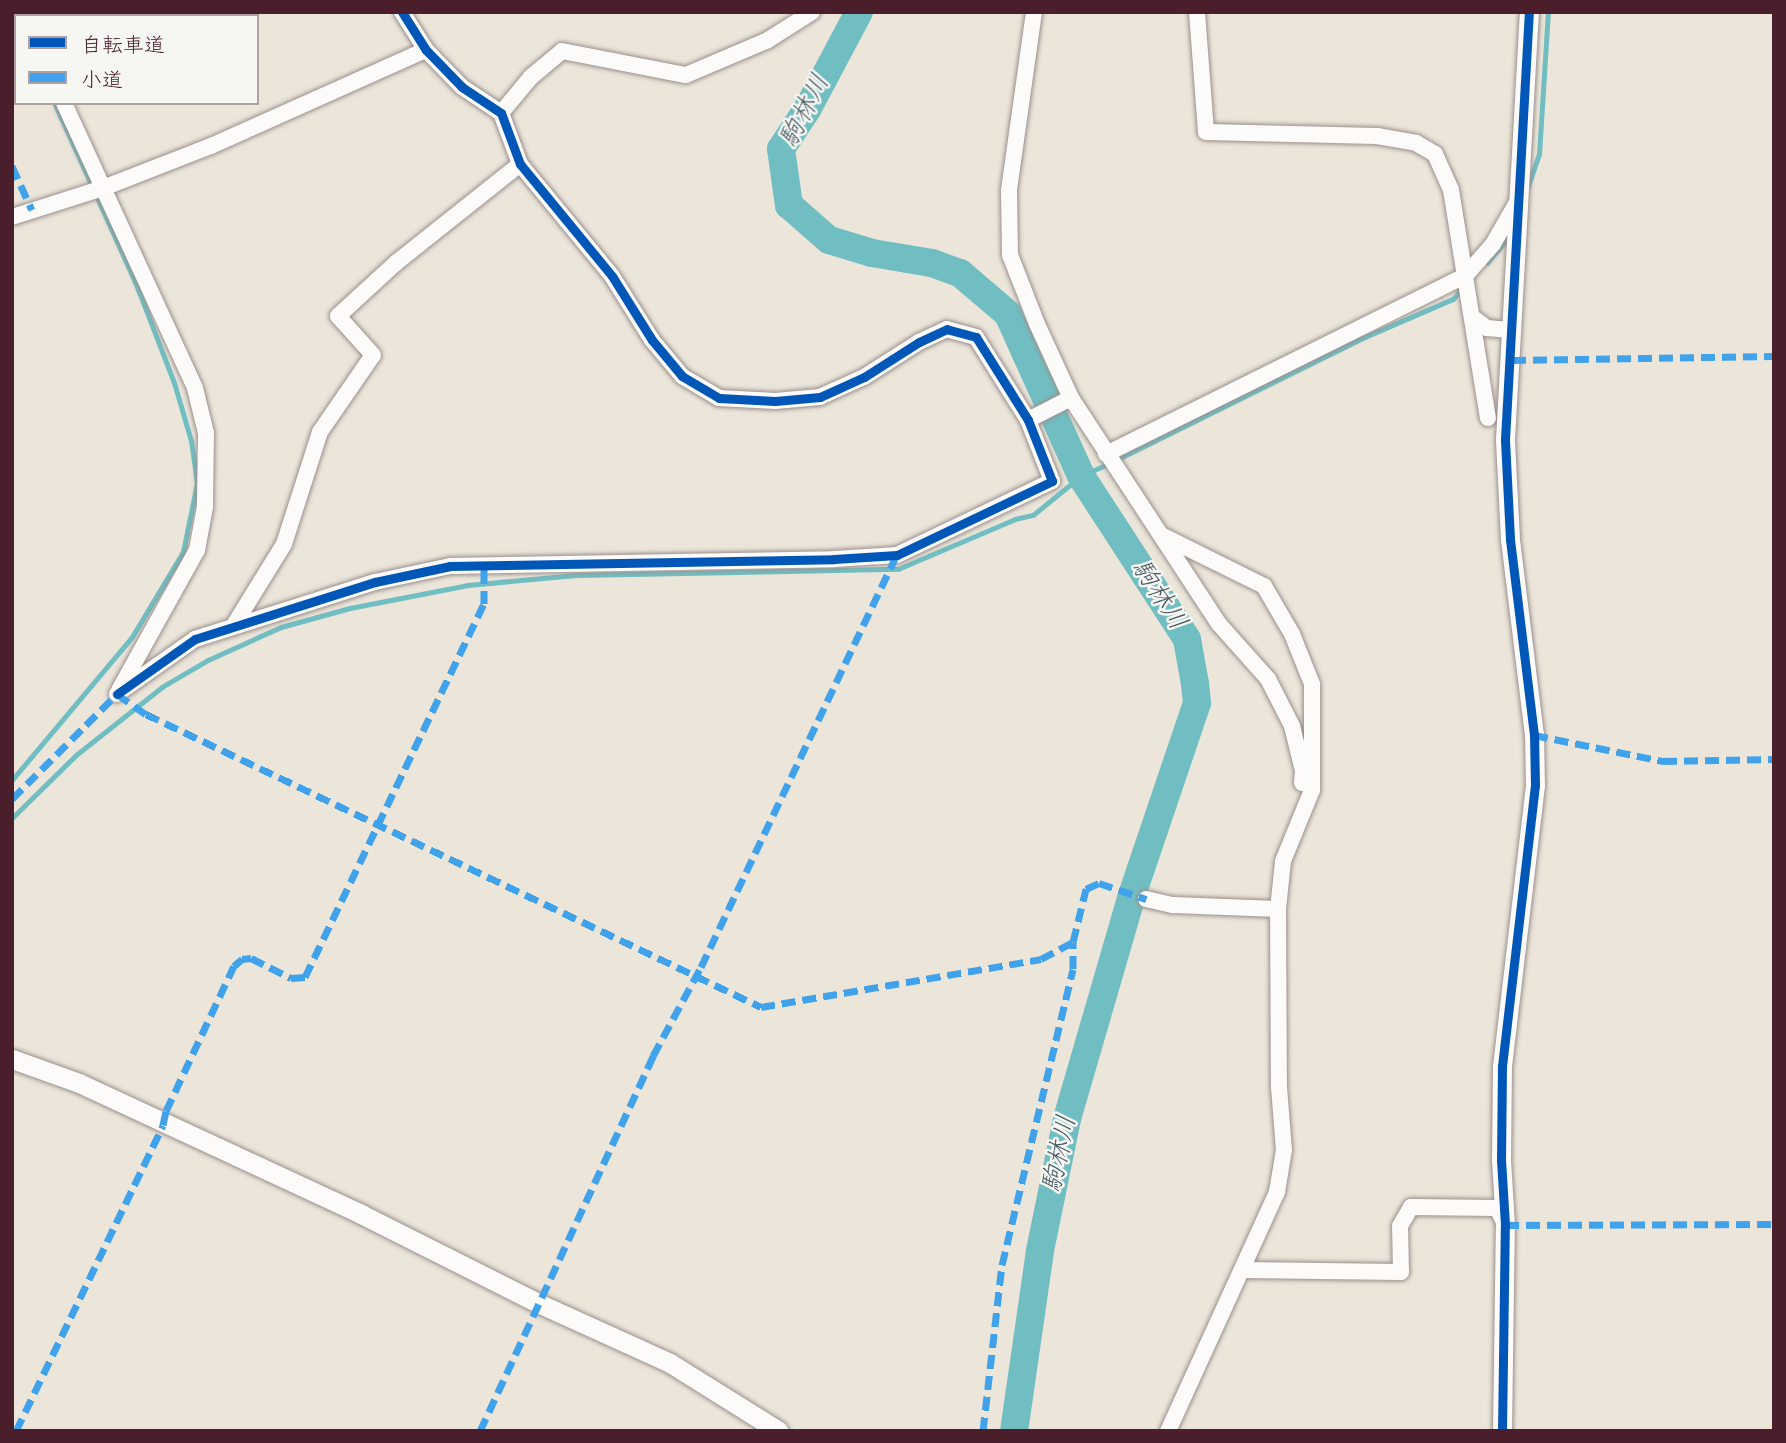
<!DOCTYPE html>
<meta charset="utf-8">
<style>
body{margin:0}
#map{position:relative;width:1786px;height:1443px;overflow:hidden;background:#ebe5da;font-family:"Comic Neue","Klee One",sans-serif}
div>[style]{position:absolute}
.stream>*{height:4.5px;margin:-2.25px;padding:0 2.25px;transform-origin:2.25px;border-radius:2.25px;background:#71bec2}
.river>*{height:28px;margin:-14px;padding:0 14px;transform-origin:14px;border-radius:14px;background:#71bec2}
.roads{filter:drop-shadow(0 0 2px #9a8f8c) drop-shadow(0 0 2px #9a8f8c)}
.minor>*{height:16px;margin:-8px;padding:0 8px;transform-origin:8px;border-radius:8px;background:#fcfbf9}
.tertiary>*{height:19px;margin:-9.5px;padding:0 9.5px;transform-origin:9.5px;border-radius:9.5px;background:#fcfbf9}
.quiet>*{height:7px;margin-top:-3.5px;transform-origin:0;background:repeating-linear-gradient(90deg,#40a2eb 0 14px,transparent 0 21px)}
.cycleway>*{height:9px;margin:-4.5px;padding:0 4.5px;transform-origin:4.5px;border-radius:4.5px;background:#0057b8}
span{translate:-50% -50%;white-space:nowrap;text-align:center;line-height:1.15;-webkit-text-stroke:5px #f6f6f2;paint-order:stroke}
.water-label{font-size:26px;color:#455863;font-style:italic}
.frame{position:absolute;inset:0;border:14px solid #4a1f2b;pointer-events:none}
.legend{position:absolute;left:14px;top:14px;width:245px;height:91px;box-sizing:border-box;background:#f6f6f2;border:2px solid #b1a0a2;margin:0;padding:9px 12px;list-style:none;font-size:21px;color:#4a1f2b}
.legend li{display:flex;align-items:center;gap:14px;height:35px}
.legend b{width:35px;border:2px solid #b1a0a2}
</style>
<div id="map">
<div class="stream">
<i style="left:12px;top:15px;width:8px;rotate:60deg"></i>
<i style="left:1528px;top:186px;width:34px;rotate:-71deg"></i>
<i style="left:1539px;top:154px;width:142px;rotate:-86.4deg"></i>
<i style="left:1487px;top:263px;width:34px;rotate:-50deg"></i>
<i style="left:1116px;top:460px;width:278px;rotate:-26.3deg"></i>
<i style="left:1365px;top:337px;width:96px;rotate:-23.4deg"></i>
<i style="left:1453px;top:299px;width:13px;rotate:-48deg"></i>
<i style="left:12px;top:780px;width:187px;rotate:-50deg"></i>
<i style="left:132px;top:637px;width:99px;rotate:-59deg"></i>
<i style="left:183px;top:552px;width:70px;rotate:-78.5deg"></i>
<i style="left:197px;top:483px;width:42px;rotate:-98.1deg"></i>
<i style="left:191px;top:441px;width:60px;rotate:-106.3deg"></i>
<i style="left:174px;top:383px;width:108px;rotate:-111.1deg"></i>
<i style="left:135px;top:282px;width:196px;rotate:-114.3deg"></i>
<i style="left:12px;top:818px;width:90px;rotate:-44.5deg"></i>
<i style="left:76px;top:755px;width:110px;rotate:-38.3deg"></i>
<i style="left:162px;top:687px;width:53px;rotate:-30.4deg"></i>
<i style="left:208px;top:660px;width:80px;rotate:-24.3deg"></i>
<i style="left:281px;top:627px;width:72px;rotate:-15.4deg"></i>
<i style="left:350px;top:608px;width:120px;rotate:-11deg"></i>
<i style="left:468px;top:585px;width:108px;rotate:-5.3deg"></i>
<i style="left:576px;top:575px;width:322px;rotate:-1.1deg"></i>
<i style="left:898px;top:569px;width:127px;rotate:-23.1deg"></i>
<i style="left:1015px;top:519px;width:18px;rotate:-13deg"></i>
<i style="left:1033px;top:515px;width:62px;rotate:-39.1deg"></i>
<i style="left:1081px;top:476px;width:30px;rotate:-24deg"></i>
</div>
<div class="river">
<i style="left:859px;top:12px;width:109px;rotate:118deg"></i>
<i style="left:808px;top:108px;width:49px;rotate:123.4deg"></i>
<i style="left:781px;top:149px;width:57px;rotate:81.9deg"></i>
<i style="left:789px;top:205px;width:53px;rotate:41.2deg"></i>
<i style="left:829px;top:240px;width:45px;rotate:16.8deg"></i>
<i style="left:872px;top:253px;width:61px;rotate:9.5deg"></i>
<i style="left:932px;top:263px;width:30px;rotate:20deg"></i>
<i style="left:960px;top:273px;width:63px;rotate:40.5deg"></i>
<i style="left:1008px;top:314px;width:178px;rotate:65.7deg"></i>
<i style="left:1081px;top:476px;width:194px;rotate:57deg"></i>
<i style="left:1187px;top:639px;width:46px;rotate:79.9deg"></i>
<i style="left:1195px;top:684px;width:19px;rotate:84deg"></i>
<i style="left:1197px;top:703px;width:203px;rotate:108.7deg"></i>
<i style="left:1132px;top:895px;width:233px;rotate:106.2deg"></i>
<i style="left:1067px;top:1119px;width:135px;rotate:101.6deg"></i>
<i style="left:1040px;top:1251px;width:182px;rotate:98.2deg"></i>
</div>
<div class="roads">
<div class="minor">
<i style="left:20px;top:12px;width:4px;rotate:63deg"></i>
<i style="left:1034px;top:12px;width:181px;rotate:98deg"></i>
<i style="left:1009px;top:191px;width:64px;rotate:89.1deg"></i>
<i style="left:1010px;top:255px;width:74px;rotate:68.6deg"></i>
<i style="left:1037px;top:324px;width:81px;rotate:65.3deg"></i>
<i style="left:1071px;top:398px;width:270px;rotate:56.8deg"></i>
<i style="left:1219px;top:624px;width:74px;rotate:48.3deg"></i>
<i style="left:1268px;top:679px;width:53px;rotate:62.9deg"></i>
<i style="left:1292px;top:726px;width:46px;rotate:76.3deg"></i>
<i style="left:1303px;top:771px;width:12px;rotate:95deg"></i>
<i style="left:1197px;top:12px;width:120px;rotate:85.7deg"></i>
<i style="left:1206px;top:132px;width:171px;rotate:1.3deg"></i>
<i style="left:1377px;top:136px;width:40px;rotate:10deg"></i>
<i style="left:1416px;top:143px;width:22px;rotate:30deg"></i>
<i style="left:1435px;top:154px;width:39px;rotate:66deg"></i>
<i style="left:1451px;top:190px;width:231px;rotate:80.8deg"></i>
<i style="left:64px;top:103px;width:314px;rotate:65.3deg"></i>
<i style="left:195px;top:388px;width:46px;rotate:76.3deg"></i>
<i style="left:206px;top:433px;width:74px;rotate:90.8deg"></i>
<i style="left:205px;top:507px;width:44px;rotate:100.5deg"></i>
<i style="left:197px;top:550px;width:160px;rotate:119.1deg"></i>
<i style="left:501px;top:113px;width:47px;rotate:-50.2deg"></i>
<i style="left:531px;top:77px;width:40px;rotate:-40deg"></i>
<i style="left:562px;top:51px;width:126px;rotate:11deg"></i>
<i style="left:686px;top:75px;width:89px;rotate:-23.1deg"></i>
<i style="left:768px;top:40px;width:52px;rotate:-32.5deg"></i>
<i style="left:12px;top:217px;width:96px;rotate:-17.7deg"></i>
<i style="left:103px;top:188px;width:116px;rotate:-21.3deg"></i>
<i style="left:211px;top:146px;width:235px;rotate:-24.1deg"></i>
<i style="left:1472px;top:317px;width:19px;rotate:36deg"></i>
<i style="left:1487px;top:328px;width:23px;rotate:5deg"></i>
<i style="left:1028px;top:420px;width:48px;rotate:-27.1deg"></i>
<i style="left:1106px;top:454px;width:401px;rotate:-26.4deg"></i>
<i style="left:1465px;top:276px;width:43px;rotate:-48.8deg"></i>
<i style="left:1493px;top:244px;width:46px;rotate:-60.1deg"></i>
<i style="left:1163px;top:536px;width:113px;rotate:26.3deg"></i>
<i style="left:1264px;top:586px;width:56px;rotate:59.7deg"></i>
<i style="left:1292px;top:634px;width:54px;rotate:68.2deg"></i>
<i style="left:1312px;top:684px;width:106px;rotate:90deg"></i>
<i style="left:1312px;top:790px;width:77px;rotate:112.2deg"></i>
<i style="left:1283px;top:861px;width:48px;rotate:95.9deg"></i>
<i style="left:1278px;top:909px;width:178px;rotate:89.7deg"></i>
<i style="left:1279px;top:1087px;width:63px;rotate:85.5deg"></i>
<i style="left:1284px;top:1150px;width:43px;rotate:99.5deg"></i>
<i style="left:1277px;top:1192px;width:263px;rotate:114.5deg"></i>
<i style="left:234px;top:625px;width:95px;rotate:-58.3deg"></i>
<i style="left:284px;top:544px;width:118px;rotate:-72.2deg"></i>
<i style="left:320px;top:432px;width:93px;rotate:-55.5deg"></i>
<i style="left:373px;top:355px;width:52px;rotate:-131.9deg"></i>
<i style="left:338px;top:316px;width:80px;rotate:-42.5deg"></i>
<i style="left:397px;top:262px;width:157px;rotate:-38.5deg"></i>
<i style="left:117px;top:694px;width:95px;rotate:-35.2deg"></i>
<i style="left:195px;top:639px;width:189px;rotate:-17.6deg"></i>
<i style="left:375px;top:582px;width:77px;rotate:-12deg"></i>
<i style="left:450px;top:566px;width:384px;rotate:-1deg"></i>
<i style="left:834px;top:559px;width:63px;rotate:-3.6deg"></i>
<i style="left:897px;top:555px;width:172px;rotate:-25.5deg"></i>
<i style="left:1052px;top:481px;width:66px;rotate:-111.5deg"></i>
<i style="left:1028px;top:420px;width:98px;rotate:-122.1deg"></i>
<i style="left:976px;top:337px;width:30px;rotate:-165deg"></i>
<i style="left:947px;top:329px;width:31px;rotate:155deg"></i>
<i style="left:919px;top:342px;width:65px;rotate:147.5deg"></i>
<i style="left:864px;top:377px;width:48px;rotate:155.6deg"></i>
<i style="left:820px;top:397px;width:45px;rotate:174.9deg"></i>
<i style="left:775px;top:401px;width:56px;rotate:-176.9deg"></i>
<i style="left:719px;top:398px;width:43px;rotate:-149.3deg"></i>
<i style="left:682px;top:376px;width:47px;rotate:-129.8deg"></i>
<i style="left:652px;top:340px;width:75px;rotate:-122deg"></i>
<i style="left:612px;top:276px;width:145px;rotate:-129.4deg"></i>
<i style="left:520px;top:164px;width:54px;rotate:-110.4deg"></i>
<i style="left:501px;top:113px;width:47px;rotate:-146.3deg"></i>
<i style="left:462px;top:87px;width:52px;rotate:-134.2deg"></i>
<i style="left:426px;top:50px;width:45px;rotate:-122.3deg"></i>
<i style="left:1146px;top:899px;width:28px;rotate:13deg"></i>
<i style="left:1173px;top:905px;width:105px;rotate:2.2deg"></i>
<i style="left:1243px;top:1270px;width:158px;rotate:0.7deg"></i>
<i style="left:1401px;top:1272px;width:46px;rotate:-91.2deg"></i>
<i style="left:1400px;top:1226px;width:22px;rotate:-60deg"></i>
<i style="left:1411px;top:1207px;width:86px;rotate:0.7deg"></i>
<i style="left:1497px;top:1208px;width:18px;rotate:63deg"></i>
</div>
<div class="tertiary">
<i style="left:12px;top:1059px;width:71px;rotate:19.7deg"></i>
<i style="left:79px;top:1083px;width:311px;rotate:24.9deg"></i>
<i style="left:361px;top:1214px;width:198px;rotate:26.7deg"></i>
<i style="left:538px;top:1303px;width:145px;rotate:24.4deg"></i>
<i style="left:670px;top:1363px;width:128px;rotate:32deg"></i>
<i style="left:1502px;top:1431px;width:206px;rotate:-89.2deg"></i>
<i style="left:1505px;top:1225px;width:65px;rotate:-93.5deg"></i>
<i style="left:1501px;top:1160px;width:94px;rotate:-89.4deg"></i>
<i style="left:1502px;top:1066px;width:283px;rotate:-83.3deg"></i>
<i style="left:1535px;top:785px;width:50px;rotate:-91.1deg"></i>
<i style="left:1534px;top:735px;width:197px;rotate:-97deg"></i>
<i style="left:1510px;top:539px;width:100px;rotate:-92.9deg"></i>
<i style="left:1505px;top:439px;width:428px;rotate:-86.8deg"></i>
</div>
</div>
<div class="quiet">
<i style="left:12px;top:166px;width:48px;rotate:65.6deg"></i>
<i style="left:1512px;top:360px;width:262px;rotate:-0.9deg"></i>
<i style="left:1534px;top:735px;width:132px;rotate:11.4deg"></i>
<i style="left:1663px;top:761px;width:111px;rotate:-1deg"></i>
<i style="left:12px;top:799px;width:148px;rotate:-45deg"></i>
<i style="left:117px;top:694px;width:35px;rotate:35deg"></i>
<i style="left:146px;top:714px;width:681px;rotate:25.47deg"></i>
<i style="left:761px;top:1007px;width:284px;rotate:-9.7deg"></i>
<i style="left:1041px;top:959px;width:36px;rotate:-28deg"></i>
<i style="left:1073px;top:942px;width:55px;rotate:-76.2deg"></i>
<i style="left:1086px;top:889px;width:14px;rotate:-25deg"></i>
<i style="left:1099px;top:883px;width:50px;rotate:18.8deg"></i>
<i style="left:1505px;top:1225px;width:269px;rotate:-0.2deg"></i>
<i style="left:16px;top:1431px;width:339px;rotate:-64.3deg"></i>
<i style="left:163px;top:1125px;width:14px;rotate:-78deg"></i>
<i style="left:166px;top:1111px;width:160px;rotate:-64.9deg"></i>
<i style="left:234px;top:966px;width:11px;rotate:-41deg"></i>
<i style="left:242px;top:959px;width:9px;rotate:-6deg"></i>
<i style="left:251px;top:958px;width:45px;rotate:26.6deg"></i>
<i style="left:291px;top:978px;width:14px;rotate:-4deg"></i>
<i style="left:305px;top:977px;width:414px;rotate:-64.4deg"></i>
<i style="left:484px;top:604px;width:40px;rotate:-90deg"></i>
<i style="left:480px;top:1431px;width:413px;rotate:-65.2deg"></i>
<i style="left:653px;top:1056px;width:101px;rotate:-61.7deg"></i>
<i style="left:701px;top:967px;width:456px;rotate:-64.6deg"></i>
<i style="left:983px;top:1431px;width:167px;rotate:-83.5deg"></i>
<i style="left:1002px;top:1265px;width:304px;rotate:-76.5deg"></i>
<i style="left:1073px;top:969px;width:27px;rotate:-90deg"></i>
</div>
<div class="cycleway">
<i style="left:117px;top:694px;width:95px;rotate:-35.2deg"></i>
<i style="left:195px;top:639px;width:189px;rotate:-17.6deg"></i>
<i style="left:375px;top:582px;width:77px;rotate:-12deg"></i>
<i style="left:450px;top:566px;width:384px;rotate:-1deg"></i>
<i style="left:834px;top:559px;width:63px;rotate:-3.6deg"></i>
<i style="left:897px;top:555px;width:172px;rotate:-25.5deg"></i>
<i style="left:1052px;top:481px;width:66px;rotate:-111.5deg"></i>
<i style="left:1028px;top:420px;width:98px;rotate:-122.1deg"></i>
<i style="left:976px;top:337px;width:30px;rotate:-165deg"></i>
<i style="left:947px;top:329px;width:31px;rotate:155deg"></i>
<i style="left:919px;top:342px;width:65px;rotate:147.5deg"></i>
<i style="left:864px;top:377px;width:48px;rotate:155.6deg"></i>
<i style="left:820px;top:397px;width:45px;rotate:174.9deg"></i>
<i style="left:775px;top:401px;width:56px;rotate:-176.9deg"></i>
<i style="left:719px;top:398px;width:43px;rotate:-149.3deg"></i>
<i style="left:682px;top:376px;width:47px;rotate:-129.8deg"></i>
<i style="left:652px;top:340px;width:75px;rotate:-122deg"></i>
<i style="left:612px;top:276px;width:145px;rotate:-129.4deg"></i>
<i style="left:520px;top:164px;width:54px;rotate:-110.4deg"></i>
<i style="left:501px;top:113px;width:47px;rotate:-146.3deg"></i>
<i style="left:462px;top:87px;width:52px;rotate:-134.2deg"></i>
<i style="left:426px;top:50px;width:45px;rotate:-122.3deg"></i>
<i style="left:1502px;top:1431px;width:206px;rotate:-89.2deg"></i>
<i style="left:1505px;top:1225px;width:65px;rotate:-93.5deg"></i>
<i style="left:1501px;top:1160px;width:94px;rotate:-89.4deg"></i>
<i style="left:1502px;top:1066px;width:283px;rotate:-83.3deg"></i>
<i style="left:1535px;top:785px;width:50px;rotate:-91.1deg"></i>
<i style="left:1534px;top:735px;width:197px;rotate:-97deg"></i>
<i style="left:1510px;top:539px;width:100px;rotate:-92.9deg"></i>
<i style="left:1505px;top:439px;width:428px;rotate:-86.8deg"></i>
</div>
<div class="water-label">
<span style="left:805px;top:111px;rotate:-63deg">駒林川</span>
<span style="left:1159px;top:595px;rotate:57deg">駒林川</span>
<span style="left:1060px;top:1154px;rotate:-78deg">駒林川</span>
</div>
<div class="frame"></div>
<ul class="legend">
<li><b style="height:9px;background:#0057b8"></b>自転車道</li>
<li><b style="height:9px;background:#40a2eb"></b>小道</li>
</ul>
</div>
